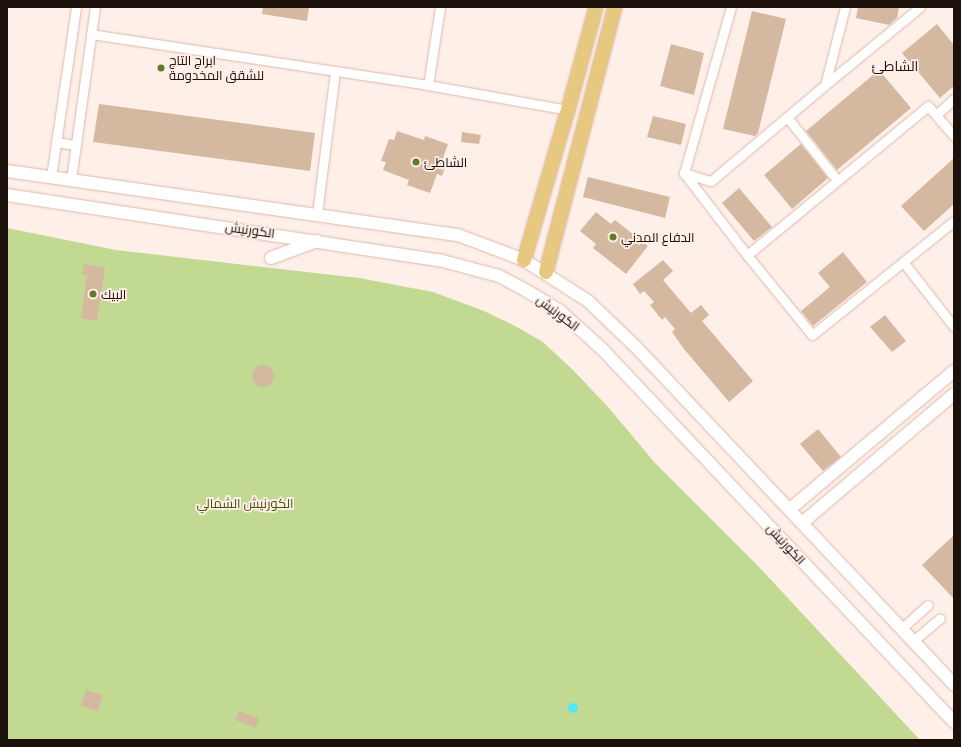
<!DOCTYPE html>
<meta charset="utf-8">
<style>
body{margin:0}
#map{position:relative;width:961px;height:747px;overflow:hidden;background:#feefe8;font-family:Cabin,Cairo,sans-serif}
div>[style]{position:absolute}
.green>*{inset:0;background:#c2d992}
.water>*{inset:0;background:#51e9f3}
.round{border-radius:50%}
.building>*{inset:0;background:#d4b9a0}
.roads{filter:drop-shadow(0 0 1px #dcb9ab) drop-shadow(0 0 1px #dcb9ab)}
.street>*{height:9px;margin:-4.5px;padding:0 4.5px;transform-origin:4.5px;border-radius:4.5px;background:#fff}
.secondary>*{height:12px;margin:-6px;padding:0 6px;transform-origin:6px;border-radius:6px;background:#fff}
.primary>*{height:14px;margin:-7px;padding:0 7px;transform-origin:7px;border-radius:7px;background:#e6c880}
.dots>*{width:11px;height:11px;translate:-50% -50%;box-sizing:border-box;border:2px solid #feefe8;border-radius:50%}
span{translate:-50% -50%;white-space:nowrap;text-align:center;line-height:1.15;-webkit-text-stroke:3.5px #feefe8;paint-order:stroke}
.poi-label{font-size:13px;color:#1c100b}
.left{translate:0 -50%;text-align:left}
.street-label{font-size:13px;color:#1c100b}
.park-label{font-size:13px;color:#445510}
.neighbourhood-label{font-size:14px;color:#1c100b}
.frame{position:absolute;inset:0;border:8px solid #1c100b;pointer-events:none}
</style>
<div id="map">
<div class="green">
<i style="clip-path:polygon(7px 228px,116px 250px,359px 278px,433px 292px,484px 311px,515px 326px,543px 342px,573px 370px,609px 408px,655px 463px,760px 568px,920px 740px,7px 740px)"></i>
</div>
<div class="water">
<i class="round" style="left:568px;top:703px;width:10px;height:10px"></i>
</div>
<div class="building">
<i style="clip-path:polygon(263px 7px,309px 7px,307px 21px,262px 14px)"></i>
<i style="clip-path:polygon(858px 7px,899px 7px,897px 18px,889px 25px,856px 18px)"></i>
<i style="clip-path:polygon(752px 11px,786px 19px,758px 133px,755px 136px,723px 129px)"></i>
<i style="clip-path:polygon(937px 24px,954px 45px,954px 86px,940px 98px,902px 53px)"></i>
<i style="clip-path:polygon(671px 44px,704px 53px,694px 95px,660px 86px)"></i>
<i style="clip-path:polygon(879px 70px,911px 108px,837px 170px,806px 131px)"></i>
<i style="clip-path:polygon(99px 104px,315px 133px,310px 171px,93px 142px)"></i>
<i style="clip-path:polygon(653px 116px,686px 124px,681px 145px,647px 137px)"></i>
<i style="clip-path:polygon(397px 131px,424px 140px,425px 136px,448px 144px,442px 161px,447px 162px,442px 176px,437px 174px,430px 193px,407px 185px,409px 180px,383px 170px,386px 162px,381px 161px,389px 139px,394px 140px)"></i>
<i style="clip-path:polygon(462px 132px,481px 135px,479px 144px,461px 142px)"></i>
<i style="clip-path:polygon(801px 144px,828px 178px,792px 209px,764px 175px)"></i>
<i style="clip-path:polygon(954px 158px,954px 204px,924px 231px,901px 206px)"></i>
<i style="clip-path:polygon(588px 177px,670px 197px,665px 218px,583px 197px)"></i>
<i style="clip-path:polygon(739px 188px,772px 227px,754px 241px,722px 203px)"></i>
<i style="clip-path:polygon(596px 212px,611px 224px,615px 220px,648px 246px,626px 274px,593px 248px,596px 244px,580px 231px)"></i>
<i style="clip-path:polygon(843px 252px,867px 282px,813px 326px,801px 311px,830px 287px,818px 273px)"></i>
<i style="clip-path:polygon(663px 260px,673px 271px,663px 280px,691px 313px,701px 305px,709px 315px,702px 321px,753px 381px,729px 402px,684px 349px,672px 332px,675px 329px,665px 317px,662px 320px,650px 305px,654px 302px,644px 291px,640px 294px,633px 284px)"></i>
<i style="clip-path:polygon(84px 264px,105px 267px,97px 321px,81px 318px,87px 275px,82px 275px)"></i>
<i style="clip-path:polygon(885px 315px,906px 341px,892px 352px,870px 327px)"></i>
<i class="round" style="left:252px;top:365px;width:22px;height:22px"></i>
<i style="clip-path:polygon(818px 429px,841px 457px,823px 471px,800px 444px)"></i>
<i style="clip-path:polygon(954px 535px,954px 599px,922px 565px)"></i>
<i style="clip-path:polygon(86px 690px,103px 695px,98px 711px,81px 706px)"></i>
<i style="clip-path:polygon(239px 711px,259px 718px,256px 728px,235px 720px)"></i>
</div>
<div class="roads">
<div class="street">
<i style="left:440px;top:7px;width:79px;rotate:98.7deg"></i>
<i style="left:428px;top:85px;width:142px;rotate:10.1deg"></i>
<i style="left:731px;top:7px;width:173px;rotate:105.8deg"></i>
<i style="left:684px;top:173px;width:28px;rotate:17deg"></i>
<i style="left:711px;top:181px;width:149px;rotate:-40.1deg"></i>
<i style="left:825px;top:85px;width:81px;rotate:-75.6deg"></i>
<i style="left:91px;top:34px;width:341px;rotate:8.6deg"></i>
<i style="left:825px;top:85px;width:123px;rotate:-39.4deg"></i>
<i style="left:936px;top:115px;width:24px;rotate:-42deg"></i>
<i style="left:787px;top:117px;width:80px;rotate:51.6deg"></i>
<i style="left:954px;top:136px;width:40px;rotate:-131deg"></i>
<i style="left:928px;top:106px;width:234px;rotate:140.5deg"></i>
<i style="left:747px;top:255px;width:103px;rotate:50.9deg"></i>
<i style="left:812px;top:335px;width:182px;rotate:-38.8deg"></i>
<i style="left:56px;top:142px;width:20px;rotate:9deg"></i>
<i style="left:684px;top:173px;width:103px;rotate:52.5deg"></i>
<i style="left:51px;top:177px;width:172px;rotate:-81.6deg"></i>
<i style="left:71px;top:180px;width:175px;rotate:-82.1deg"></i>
<i style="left:317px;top:214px;width:144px;rotate:-82.8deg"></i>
<i style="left:904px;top:263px;width:81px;rotate:52deg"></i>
<i style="left:901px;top:629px;width:36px;rotate:-42deg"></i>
<i style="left:913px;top:641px;width:35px;rotate:-40deg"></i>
</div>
<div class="secondary">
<i style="left:7px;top:171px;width:456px;rotate:8.1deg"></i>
<i style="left:458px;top:235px;width:71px;rotate:20.7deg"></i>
<i style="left:524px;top:260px;width:76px;rotate:32.6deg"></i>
<i style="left:588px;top:301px;width:65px;rotate:43.8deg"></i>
<i style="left:635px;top:346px;width:465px;rotate:46.7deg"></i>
<i style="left:7px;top:195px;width:437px;rotate:8.6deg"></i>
<i style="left:439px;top:260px;width:62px;rotate:14.9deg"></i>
<i style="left:499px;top:276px;width:32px;rotate:28deg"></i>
<i style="left:527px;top:291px;width:39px;rotate:31deg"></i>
<i style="left:560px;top:311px;width:57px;rotate:42.1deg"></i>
<i style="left:602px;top:349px;width:513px;rotate:46.66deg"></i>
<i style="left:271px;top:258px;width:49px;rotate:-20.3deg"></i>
<i style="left:790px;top:509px;width:214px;rotate:-40.1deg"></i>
<i style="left:802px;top:523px;width:199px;rotate:-40.3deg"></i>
</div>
<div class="primary">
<i style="left:524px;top:260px;width:156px;rotate:-73.7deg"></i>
<i style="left:568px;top:110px;width:107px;rotate:-74.8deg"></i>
<i style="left:546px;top:272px;width:274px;rotate:-75.4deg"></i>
</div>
</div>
<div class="dots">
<i style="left:161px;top:68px;background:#637b2d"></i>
<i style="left:416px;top:162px;background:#637b2d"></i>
<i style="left:613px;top:237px;background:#637b2d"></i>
<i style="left:93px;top:294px;background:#637b2d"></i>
</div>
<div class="poi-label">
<span class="left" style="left:169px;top:68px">ابراج التاج<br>للشقق المخدومة</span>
<span class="left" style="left:424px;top:162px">الشاطئ</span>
<span class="left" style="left:621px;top:237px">الدفاع المدني</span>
<span class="left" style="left:101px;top:294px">البيك</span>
</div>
<div class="street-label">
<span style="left:250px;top:230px;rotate:8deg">الكورنيش</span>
<span style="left:558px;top:313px;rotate:37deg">الكورنيش</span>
<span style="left:786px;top:544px;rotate:47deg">الكورنيش</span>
</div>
<div class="park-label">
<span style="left:245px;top:503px">الكورنيش الشمالي</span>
</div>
<div class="neighbourhood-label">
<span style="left:895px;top:66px">الشاطئ</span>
</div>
<div class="frame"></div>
</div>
